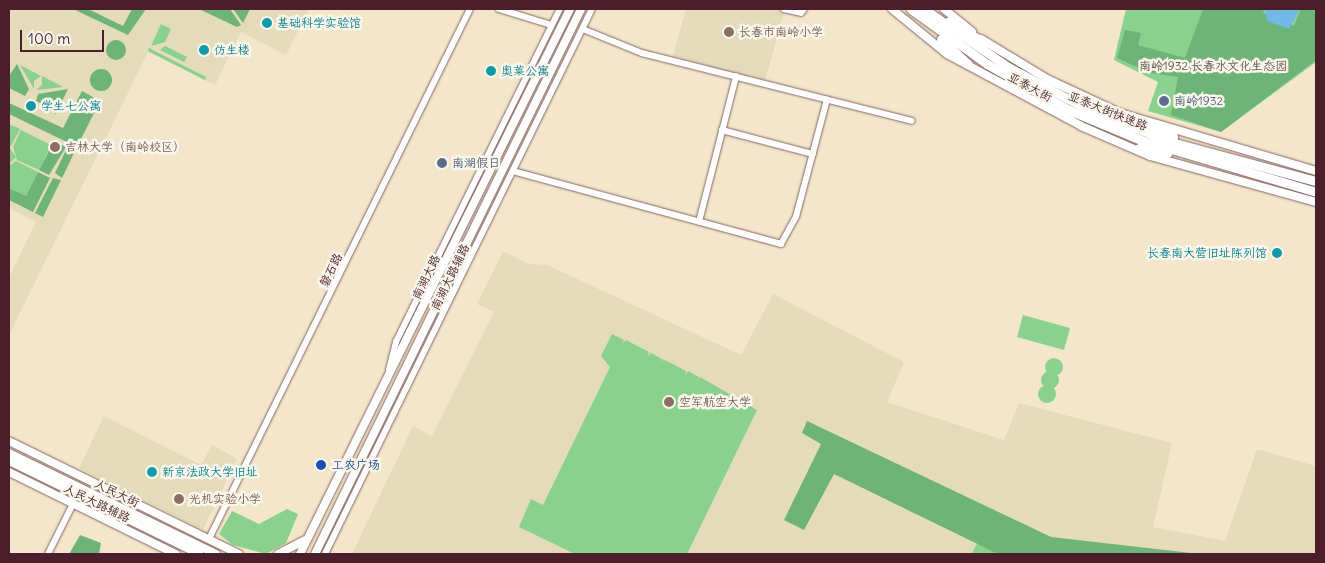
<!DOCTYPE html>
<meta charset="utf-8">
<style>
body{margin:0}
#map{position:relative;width:1325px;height:563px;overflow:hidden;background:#f3e6cb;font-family:Delius,"LXGW WenKai TC",sans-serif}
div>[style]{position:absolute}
.built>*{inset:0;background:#e3dbba}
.green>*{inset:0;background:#89d18d}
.round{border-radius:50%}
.forest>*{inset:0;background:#6eb378}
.water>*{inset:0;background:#74b8ea}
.roads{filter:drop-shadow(0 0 1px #856563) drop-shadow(0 0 1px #856563)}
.minor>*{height:5.5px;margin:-2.75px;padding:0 2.75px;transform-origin:2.75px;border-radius:2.75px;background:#fff}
.major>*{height:8px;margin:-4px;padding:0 4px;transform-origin:4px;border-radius:4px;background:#fff}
.highway>*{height:9px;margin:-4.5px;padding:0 4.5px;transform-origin:4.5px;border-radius:4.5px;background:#fff}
.dots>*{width:14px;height:14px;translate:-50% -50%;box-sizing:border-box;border:2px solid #fbf7ec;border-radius:50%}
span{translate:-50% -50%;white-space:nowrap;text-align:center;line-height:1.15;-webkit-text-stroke:5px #fbf7ec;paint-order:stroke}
.culture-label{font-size:12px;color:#0d838f}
.left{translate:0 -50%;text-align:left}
.right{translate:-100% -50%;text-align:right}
.education-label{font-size:12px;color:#785e54}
.park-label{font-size:12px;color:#5d5448}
.street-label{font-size:12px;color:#4a1f2b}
.service-label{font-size:12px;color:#4e5e75}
.transit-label{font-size:12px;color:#164399}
.frame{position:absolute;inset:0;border:10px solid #4a1f2b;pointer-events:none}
.scale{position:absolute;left:20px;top:30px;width:84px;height:22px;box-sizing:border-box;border:2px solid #4a1f2b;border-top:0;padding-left:6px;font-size:15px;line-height:18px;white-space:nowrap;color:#4a1f2b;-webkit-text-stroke:4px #fbf7ec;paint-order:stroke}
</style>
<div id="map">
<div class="built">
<i style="clip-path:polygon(9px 9px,309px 9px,286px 55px,241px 32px,215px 85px,148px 52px,9px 335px,9px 278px,36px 222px,9px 208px)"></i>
<i style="clip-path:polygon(686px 9px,785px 9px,765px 81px,673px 56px)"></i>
<i style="clip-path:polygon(503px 251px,528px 264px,547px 265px,741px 355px,773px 294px,904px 362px,887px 402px,1004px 440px,1019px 403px,1172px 443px,1153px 527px,1225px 541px,1257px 449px,1316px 466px,1316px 554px,352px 554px,413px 426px,432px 436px,494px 312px,477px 304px)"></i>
<i style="clip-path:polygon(104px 416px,201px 465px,212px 445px,237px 459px,203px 530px,79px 468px)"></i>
</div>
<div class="green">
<i style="clip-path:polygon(1126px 9px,1316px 9px,1316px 62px,1221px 132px,1148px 111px,1158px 82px,1114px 60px)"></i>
<i style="clip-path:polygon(161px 24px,171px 29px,165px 42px,151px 46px)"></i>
<i style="clip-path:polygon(165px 46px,187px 57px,184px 62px,160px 50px)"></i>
<i style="clip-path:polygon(149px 48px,206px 77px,205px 80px,148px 51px)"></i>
<i style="clip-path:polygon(20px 65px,41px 76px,34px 81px,34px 89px)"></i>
<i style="clip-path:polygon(42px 76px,63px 87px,36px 90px,42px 85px)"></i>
<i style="clip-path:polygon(9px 124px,20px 129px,11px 146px,9px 146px)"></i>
<i style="clip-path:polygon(21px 130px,51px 145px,39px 170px,17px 160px,13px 147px)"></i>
<i style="clip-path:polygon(9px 147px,16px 157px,9px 164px)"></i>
<i style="clip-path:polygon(16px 161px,38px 172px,26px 196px,9px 188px,9px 166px)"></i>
<i style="clip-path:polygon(1023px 315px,1070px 328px,1064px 350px,1017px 337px)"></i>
<i style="clip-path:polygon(612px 334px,624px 340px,622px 344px,626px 340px,649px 352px,648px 356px,651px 353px,662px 359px,661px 363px,663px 359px,686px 371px,685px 375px,688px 371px,699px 377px,698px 381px,700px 377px,757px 410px,687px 554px,575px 554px,519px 527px,531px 499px,543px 505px,610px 367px,601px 356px)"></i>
<i class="round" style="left:1045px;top:358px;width:18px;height:18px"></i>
<i class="round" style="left:1041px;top:371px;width:18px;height:18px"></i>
<i class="round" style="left:1038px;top:385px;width:18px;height:18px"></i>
<i style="clip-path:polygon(287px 509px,298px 514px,286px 543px,266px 554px,233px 545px,219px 534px,232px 511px,259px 524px)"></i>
<i style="clip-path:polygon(978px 542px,999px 554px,972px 553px)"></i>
</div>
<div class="forest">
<i style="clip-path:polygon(73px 9px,88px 9px,123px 26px,132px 9px,146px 9px,128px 35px)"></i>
<i style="clip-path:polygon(199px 9px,230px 9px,241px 25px,237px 27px)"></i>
<i style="clip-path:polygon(233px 9px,250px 9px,243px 23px)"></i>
<i style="clip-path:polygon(1203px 9px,1265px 9px,1263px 13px,1294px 26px,1301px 9px,1316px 9px,1316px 60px,1221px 132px,1171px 115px,1178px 77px,1150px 73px,1117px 58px,1125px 30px,1141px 33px,1138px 45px,1185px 58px)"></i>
<i class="round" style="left:106px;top:40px;width:20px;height:20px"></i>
<i style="clip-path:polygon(17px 64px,29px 89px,25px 96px,9px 88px,9px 76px)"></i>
<i class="round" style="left:90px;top:69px;width:22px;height:22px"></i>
<i style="clip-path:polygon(68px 89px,55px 115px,55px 110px,36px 101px,38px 94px)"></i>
<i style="clip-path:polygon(82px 91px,100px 101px,77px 147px,9px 114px,9px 103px,63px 128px)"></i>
<i style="clip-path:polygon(54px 141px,66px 147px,49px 175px,39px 170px)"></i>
<i style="clip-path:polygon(67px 148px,75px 151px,62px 178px,55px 173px)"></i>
<i style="clip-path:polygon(38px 172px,50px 178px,33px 212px,9px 200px,9px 188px,26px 196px)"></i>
<i style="clip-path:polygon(53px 178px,61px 180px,43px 217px,35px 213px)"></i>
<i style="clip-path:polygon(807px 421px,1051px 537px,1200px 554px,998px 554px,834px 474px,804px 530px,784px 520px,821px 444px,802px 433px)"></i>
<i style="clip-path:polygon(80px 535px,101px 543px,99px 554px,69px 554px)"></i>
</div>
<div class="water">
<i style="clip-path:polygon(1265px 9px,1300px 9px,1289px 29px,1267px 21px)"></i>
</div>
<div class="roads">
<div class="minor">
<i style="left:499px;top:9px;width:55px;rotate:16.8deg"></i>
<i style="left:784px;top:9px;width:17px;rotate:13deg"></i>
<i style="left:801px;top:13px;width:5px;rotate:-53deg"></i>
<i style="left:583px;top:29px;width:64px;rotate:22.1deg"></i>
<i style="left:642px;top:53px;width:278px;rotate:14.1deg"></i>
<i style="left:722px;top:130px;width:94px;rotate:14.8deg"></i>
<i style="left:513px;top:171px;width:278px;rotate:15.2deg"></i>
<i style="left:781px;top:244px;width:31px;rotate:-61deg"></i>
<i style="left:796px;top:217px;width:121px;rotate:-75.2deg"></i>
<i style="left:699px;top:222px;width:150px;rotate:-75.7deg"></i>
<i style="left:389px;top:370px;width:29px;rotate:-76deg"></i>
<i style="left:396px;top:342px;width:371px;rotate:-63.8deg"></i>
<i style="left:209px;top:539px;width:591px;rotate:-63.78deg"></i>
<i style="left:48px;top:554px;width:56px;rotate:-63.4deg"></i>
<i style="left:325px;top:554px;width:607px;rotate:-63.9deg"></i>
</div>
<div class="major">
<i style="left:892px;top:9px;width:71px;rotate:39.3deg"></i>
<i style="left:947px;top:54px;width:152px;rotate:28.2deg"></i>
<i style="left:1081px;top:126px;width:75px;rotate:23.5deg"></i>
<i style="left:1150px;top:156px;width:172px;rotate:15.5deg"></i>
<i style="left:944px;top:9px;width:36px;rotate:39deg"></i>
<i style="left:981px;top:39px;width:79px;rotate:31.1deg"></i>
<i style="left:1049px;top:80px;width:78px;rotate:24.9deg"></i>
<i style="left:1120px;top:113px;width:204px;rotate:16.5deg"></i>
<i style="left:9px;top:441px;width:256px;rotate:26.2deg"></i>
<i style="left:9px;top:453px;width:230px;rotate:26deg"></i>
<i style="left:9px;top:461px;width:212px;rotate:26.1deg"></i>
<i style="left:9px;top:472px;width:186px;rotate:26.2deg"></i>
<i style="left:278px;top:554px;width:31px;rotate:-27deg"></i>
<i style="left:300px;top:554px;width:608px;rotate:-63.65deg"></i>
<i style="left:315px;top:554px;width:606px;rotate:-63.98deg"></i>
</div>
<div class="highway">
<i style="left:911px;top:9px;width:94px;rotate:35.9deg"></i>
<i style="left:987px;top:64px;width:94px;rotate:29.3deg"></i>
<i style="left:1069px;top:110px;width:78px;rotate:22.6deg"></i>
<i style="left:1141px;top:140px;width:183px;rotate:16.5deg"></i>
<i style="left:924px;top:9px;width:102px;rotate:34.6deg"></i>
<i style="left:1008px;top:67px;width:96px;rotate:27.9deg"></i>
<i style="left:1093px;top:112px;width:88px;rotate:20.7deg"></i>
<i style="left:1175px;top:143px;width:146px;rotate:15.1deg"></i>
<i style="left:949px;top:21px;width:42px;rotate:31.4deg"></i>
<i style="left:941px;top:39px;width:37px;rotate:43deg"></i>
<i style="left:1120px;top:113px;width:58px;rotate:23.5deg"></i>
<i style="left:1139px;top:148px;width:29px;rotate:10deg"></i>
</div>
</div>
<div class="dots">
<i style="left:267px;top:23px;background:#0f9aa8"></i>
<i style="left:729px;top:32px;background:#8d6e63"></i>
<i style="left:204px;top:50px;background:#0f9aa8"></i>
<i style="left:491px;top:71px;background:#0f9aa8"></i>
<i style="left:1164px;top:101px;background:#5c6f8a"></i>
<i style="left:31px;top:106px;background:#0f9aa8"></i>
<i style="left:55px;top:147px;background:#8d6e63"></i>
<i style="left:442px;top:163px;background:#5c6f8a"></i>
<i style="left:1277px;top:253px;background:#0f9aa8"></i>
<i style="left:669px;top:402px;background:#8d6e63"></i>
<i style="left:321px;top:465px;background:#1a4fb4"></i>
<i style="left:152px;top:472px;background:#0f9aa8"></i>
<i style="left:179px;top:499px;background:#8d6e63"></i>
</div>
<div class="culture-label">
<span class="left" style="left:277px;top:23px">基础科学实验馆</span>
<span class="left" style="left:214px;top:50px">仿生楼</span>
<span class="left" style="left:501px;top:71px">奥莱公寓</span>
<span class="left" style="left:41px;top:106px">学生七公寓</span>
<span class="right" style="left:1267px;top:253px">长春南大营旧址陈列馆</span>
<span class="left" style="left:162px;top:472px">新京法政大学旧址</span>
</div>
<div class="education-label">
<span class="left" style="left:739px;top:32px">长春市南岭小学</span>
<span class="left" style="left:65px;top:147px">吉林大学（南岭校区）</span>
<span class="left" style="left:679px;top:402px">空军航空大学</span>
<span class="left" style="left:189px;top:499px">光机实验小学</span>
</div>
<div class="park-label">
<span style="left:1213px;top:66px">南岭1932 长春水文化生态园</span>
</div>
<div class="street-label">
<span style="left:1030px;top:87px;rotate:28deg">亚泰大街</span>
<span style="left:1108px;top:111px;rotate:22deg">亚泰大街快速路</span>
<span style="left:331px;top:270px;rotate:-64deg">磐石路</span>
<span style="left:426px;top:277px;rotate:-64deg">南湖大路</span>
<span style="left:450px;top:277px;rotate:-64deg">南湖大路辅路</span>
<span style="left:117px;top:493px;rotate:26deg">人民大街</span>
<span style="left:97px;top:503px;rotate:26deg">人民大路辅路</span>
</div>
<div class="service-label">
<span class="left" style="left:1174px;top:101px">南岭1932</span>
<span class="left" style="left:452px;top:163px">南湖假日</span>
</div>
<div class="transit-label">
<span class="left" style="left:332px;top:465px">工农广场</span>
</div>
<div class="frame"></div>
<div class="scale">100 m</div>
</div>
